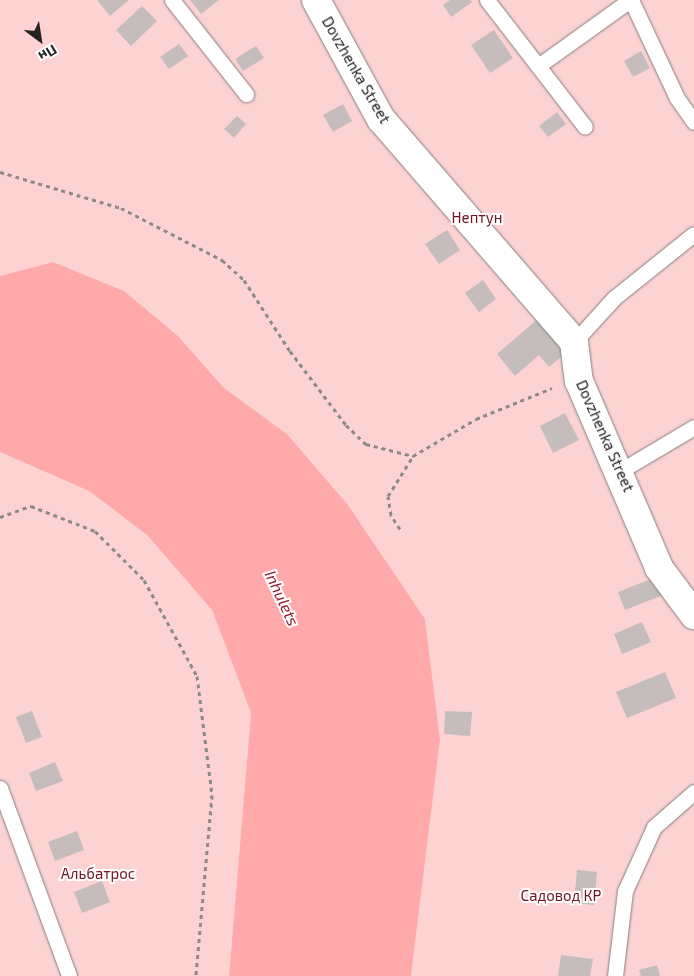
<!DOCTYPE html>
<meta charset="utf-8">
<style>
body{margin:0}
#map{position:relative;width:694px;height:976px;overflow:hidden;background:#f4eceb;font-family:"Exo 2",sans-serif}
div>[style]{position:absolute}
.green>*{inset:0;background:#fcd2d2}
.water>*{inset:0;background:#ffa9aa}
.building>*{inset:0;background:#c4bdbc}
.path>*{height:3px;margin-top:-1.5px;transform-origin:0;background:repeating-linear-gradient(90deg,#8f8a89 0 4px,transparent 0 8px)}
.roads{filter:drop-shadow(0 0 1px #857e7d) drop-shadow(0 0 1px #857e7d)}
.lane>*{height:15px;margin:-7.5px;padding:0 7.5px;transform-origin:7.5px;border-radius:7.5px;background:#fff}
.street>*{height:28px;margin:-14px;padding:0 14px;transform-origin:14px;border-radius:14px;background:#fff}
span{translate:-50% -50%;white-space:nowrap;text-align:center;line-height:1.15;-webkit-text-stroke:4px #fff;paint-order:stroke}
.street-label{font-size:15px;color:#252222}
.park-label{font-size:15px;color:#6f1221}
.water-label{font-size:16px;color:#951a2e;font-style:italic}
.north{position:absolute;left:15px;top:15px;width:50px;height:50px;-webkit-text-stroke:4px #fff;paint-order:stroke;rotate:149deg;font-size:14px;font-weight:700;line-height:20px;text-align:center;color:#252222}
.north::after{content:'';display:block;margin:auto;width:18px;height:22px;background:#252222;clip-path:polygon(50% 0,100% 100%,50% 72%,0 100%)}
</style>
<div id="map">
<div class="green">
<i style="clip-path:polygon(0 0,694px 0,694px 976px,411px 976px,440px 740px,425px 619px,348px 505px,287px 434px,224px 388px,178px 336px,124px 291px,53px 262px,0 276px)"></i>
<i style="clip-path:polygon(0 452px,89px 491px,147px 535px,212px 610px,251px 713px,229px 976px,0 976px)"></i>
</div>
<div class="water">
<i style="clip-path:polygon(53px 262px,124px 291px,178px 336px,224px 388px,287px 434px,348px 505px,425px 619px,440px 740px,411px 976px,229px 976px,251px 713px,212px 610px,147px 535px,89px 491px,0 452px,0 276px)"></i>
</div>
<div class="building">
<i style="clip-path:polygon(97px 0,129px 0,110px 16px)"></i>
<i style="clip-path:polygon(190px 0,219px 0,201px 14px)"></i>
<i style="clip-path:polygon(450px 0,470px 0,472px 2px,451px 17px,443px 5px)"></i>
<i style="clip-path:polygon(142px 6px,157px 21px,131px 46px,116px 30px)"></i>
<i style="clip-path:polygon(494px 30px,513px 58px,490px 73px,471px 45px)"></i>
<i style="clip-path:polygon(179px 44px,188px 56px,169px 69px,160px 57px)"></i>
<i style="clip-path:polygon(256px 46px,264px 58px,243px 71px,235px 59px)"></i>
<i style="clip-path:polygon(641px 51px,650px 68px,633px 77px,624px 61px)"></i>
<i style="clip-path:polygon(343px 104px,352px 121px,333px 132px,323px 115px)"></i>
<i style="clip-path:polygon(557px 112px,566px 124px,548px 137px,539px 126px)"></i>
<i style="clip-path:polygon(237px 116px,246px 124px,234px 138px,224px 129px)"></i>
<i style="clip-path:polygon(447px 230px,460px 250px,439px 264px,425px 244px)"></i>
<i style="clip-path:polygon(483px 280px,496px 299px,479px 312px,465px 293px)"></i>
<i style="clip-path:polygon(539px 318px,567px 352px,549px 367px,539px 355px,515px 376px,497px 354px)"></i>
<i style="clip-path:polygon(565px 413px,579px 440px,553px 453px,540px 426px)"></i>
<i style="clip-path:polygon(656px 577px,663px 595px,625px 610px,618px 592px)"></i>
<i style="clip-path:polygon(642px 622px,651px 642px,622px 654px,614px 634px)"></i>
<i style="clip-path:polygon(665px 672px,676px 698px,627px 718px,616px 692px)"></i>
<i style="clip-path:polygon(32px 711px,42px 737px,26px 743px,16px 717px)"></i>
<i style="clip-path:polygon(445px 711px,472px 712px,470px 736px,444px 734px)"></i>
<i style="clip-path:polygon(55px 762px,63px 781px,36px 791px,29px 773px)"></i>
<i style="clip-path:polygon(77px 831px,84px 850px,55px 861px,48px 842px)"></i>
<i style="clip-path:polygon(577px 870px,597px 872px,594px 905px,574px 903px)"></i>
<i style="clip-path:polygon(102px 881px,110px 902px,82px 913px,74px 892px)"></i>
<i style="clip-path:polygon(561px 955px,593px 959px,590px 976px,558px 976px)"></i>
<i style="clip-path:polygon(657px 965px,660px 976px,641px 976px,639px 970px)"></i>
</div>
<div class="path">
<i style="left:0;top:172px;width:126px;rotate:16.6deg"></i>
<i style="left:121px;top:208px;width:114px;rotate:27.2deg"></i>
<i style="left:222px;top:260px;width:30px;rotate:42deg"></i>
<i style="left:244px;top:280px;width:85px;rotate:57.1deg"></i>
<i style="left:290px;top:351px;width:93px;rotate:52.9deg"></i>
<i style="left:346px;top:425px;width:28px;rotate:44deg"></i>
<i style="left:366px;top:444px;width:49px;rotate:14.3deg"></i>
<i style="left:0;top:517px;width:33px;rotate:-20deg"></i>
<i style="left:31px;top:506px;width:69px;rotate:21.3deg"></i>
<i style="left:95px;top:531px;width:69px;rotate:45deg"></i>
<i style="left:144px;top:580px;width:110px;rotate:61.1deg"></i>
<i style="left:197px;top:676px;width:120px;rotate:82.8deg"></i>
<i style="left:212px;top:795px;width:182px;rotate:95.1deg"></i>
<i style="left:400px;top:529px;width:17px;rotate:-123deg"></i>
<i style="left:391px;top:515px;width:19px;rotate:-99deg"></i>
<i style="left:388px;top:496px;width:47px;rotate:-58deg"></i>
<i style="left:413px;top:456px;width:73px;rotate:-30.4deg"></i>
<i style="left:476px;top:419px;width:82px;rotate:-22.2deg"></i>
</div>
<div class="roads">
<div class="lane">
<i style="left:172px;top:0;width:120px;rotate:51.8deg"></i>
<i style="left:487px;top:0;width:160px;rotate:52.3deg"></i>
<i style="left:631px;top:0;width:108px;rotate:64.9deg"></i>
<i style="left:677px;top:98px;width:29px;rotate:55deg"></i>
<i style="left:538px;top:66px;width:113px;rotate:-35.7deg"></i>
<i style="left:574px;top:342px;width:59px;rotate:-47.7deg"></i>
<i style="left:614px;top:298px;width:102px;rotate:-38.7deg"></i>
<i style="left:620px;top:471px;width:86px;rotate:-30.7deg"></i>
<i style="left:0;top:788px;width:200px;rotate:69.8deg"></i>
<i style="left:615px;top:976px;width:86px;rotate:-83.3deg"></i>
<i style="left:625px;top:891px;width:70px;rotate:-65.6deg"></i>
<i style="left:654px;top:827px;width:53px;rotate:-41.2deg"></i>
</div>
<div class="street">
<i style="left:316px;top:0;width:136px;rotate:61.4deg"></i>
<i style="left:381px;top:119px;width:295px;rotate:49.1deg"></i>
<i style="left:574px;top:342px;width:39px;rotate:83deg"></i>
<i style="left:579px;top:381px;width:203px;rotate:66.8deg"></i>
<i style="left:659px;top:568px;width:59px;rotate:53.3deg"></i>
</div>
</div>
<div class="street-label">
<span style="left:356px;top:70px;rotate:60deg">Dovzhenka Street</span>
<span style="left:605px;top:436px;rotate:66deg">Dovzhenka Street</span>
</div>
<div class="park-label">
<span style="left:477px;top:218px">Нептун</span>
<span style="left:98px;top:874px">Альбатрос</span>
<span style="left:561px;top:896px">Садовод КР</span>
</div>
<div class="water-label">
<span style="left:282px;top:598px;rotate:65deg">Inhulets</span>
</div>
<div class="north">Пн</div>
</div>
